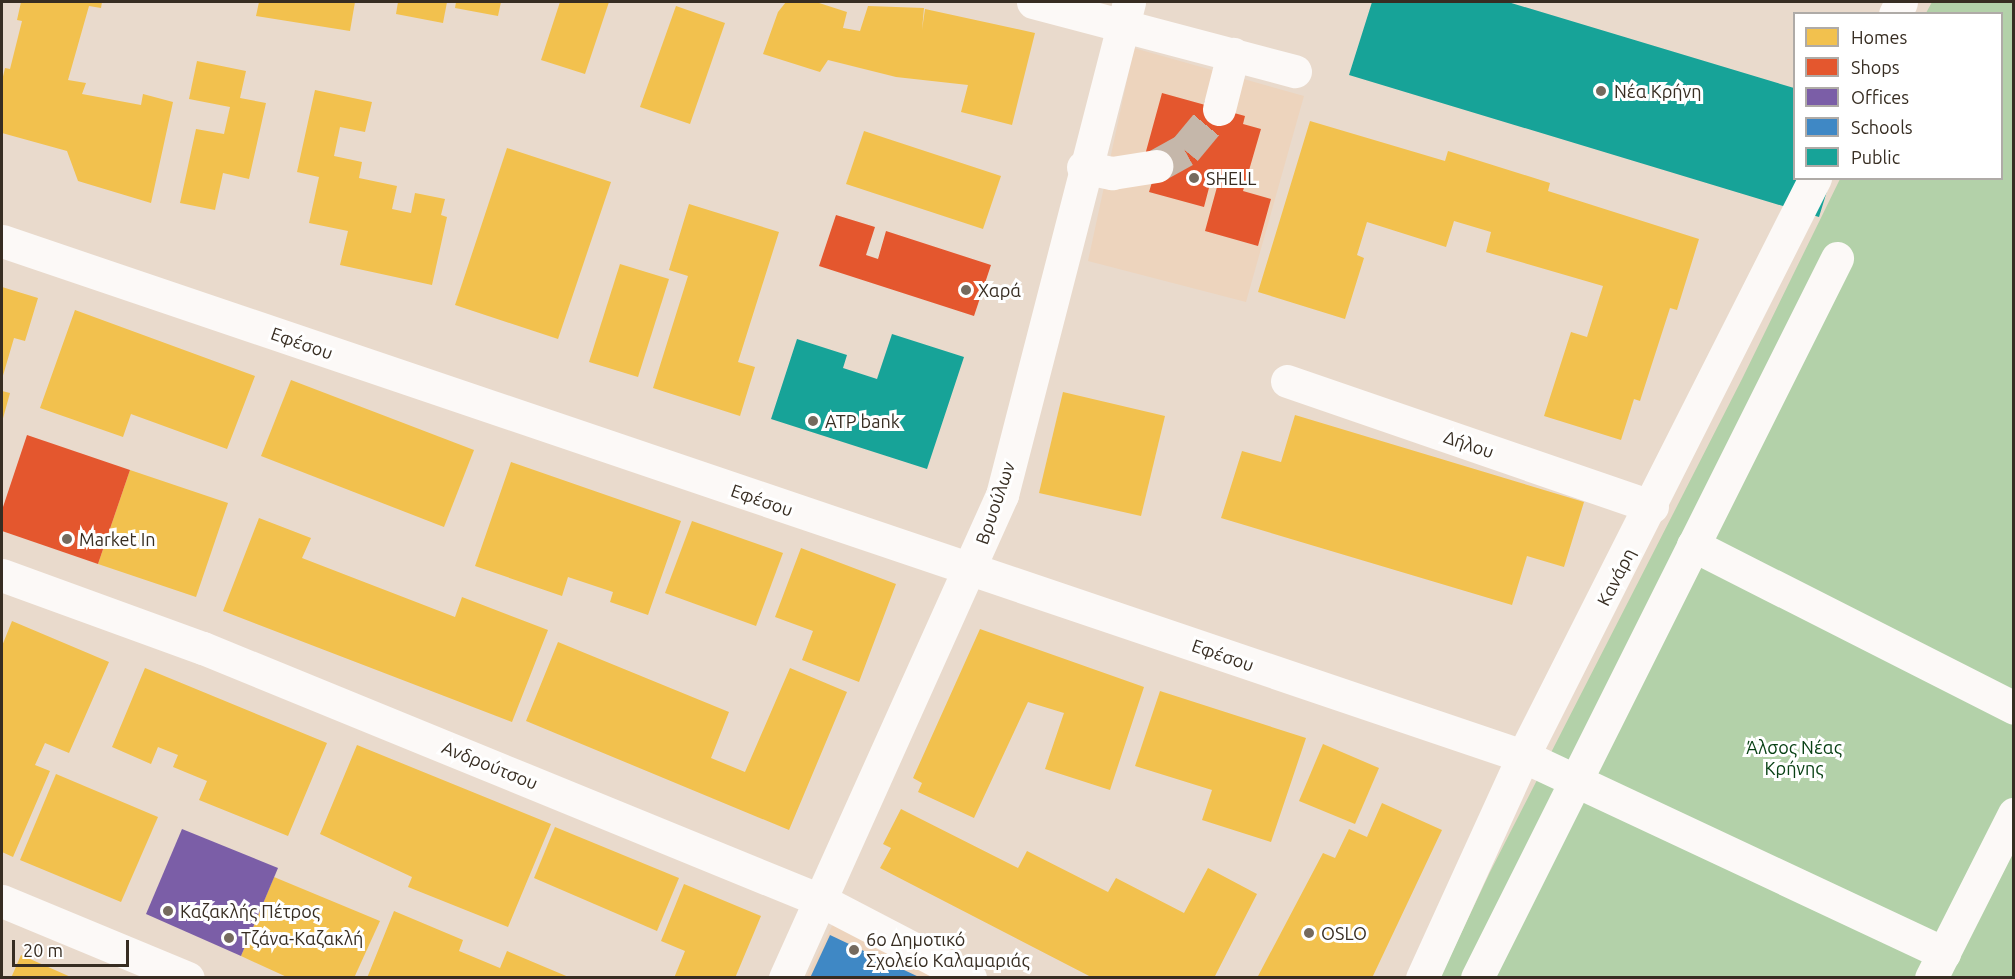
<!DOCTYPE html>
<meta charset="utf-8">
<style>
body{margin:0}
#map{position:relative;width:2015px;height:979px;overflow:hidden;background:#e9dacc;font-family:Ubuntu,sans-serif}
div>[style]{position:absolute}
.built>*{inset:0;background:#edd4bd}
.green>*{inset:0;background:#b3d1a9}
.homes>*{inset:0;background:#f2c14e}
.shops>*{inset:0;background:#e4572e}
.offices>*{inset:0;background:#7b5ea7}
.schools>*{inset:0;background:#3f88c5}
.public>*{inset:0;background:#17a398}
.minor-tunnel>*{height:33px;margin-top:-16.5px;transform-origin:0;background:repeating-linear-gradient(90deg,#c5b7aa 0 33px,transparent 0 49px)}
.minor>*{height:33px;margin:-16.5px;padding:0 16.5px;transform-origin:16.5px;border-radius:16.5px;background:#fcf9f7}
.major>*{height:33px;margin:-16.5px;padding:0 16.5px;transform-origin:16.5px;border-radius:16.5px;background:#fcf9f7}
.dots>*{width:16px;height:16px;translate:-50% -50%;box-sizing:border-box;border:3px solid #fff;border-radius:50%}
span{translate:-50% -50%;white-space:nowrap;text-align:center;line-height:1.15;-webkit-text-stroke:6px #fff;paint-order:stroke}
.poi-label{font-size:18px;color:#372d22}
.left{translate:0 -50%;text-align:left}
.street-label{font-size:18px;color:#372d22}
.park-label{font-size:18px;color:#084114}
.frame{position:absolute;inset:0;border:3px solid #372d22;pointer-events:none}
.legend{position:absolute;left:1793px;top:12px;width:210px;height:168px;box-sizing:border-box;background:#fff;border:2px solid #afaba7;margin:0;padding:8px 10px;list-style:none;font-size:18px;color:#372d22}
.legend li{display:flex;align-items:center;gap:12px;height:30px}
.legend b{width:30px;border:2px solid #afaba7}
.scale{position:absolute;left:12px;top:940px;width:117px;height:27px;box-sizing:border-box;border:3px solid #372d22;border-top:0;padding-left:8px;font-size:18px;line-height:21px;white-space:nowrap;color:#372d22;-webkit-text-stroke:4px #fff;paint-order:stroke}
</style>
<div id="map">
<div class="built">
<i style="clip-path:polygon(1134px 48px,1304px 96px,1246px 302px,1088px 261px)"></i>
<i style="clip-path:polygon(834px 922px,943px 978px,806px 978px)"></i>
</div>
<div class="green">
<i style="clip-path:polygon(1932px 2px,2013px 2px,2013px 977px,1440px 978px,1490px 872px,1742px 379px,1840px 179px,2002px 178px,2002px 14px,1926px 13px)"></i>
</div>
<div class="homes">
<i style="clip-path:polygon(21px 2px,102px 2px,101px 8px,89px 6px,68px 80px,86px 83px,82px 94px,141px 105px,143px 94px,173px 102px,151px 203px,78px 181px,67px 151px,2px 133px,2px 81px,5px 68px,10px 69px,22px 21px,17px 20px)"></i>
<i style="clip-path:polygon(259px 2px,355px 2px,350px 31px,256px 16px)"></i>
<i style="clip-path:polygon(398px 2px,447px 2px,443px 23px,396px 14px)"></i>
<i style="clip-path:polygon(456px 2px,501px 2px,498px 16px,455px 8px)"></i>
<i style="clip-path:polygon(560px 2px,609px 2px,585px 74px,541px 60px)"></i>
<i style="clip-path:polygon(786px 2px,816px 2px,847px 12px,843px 28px,860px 31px,868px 6px,924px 8px,922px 30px,925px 9px,1035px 33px,1012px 125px,961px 112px,968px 85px,896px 77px,828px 60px,820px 72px,763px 54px,778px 12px)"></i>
<i style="clip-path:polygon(676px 6px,725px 23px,690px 124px,640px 107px)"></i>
<i style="clip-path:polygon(197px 61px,246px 71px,240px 98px,266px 103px,249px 179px,223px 173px,215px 210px,180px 203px,196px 129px,224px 134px,230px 107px,189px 99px)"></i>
<i style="clip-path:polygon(315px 90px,372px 102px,365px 132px,340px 127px,334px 156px,362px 162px,359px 178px,397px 186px,392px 209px,411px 213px,415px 193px,445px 199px,441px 215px,447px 217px,432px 285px,340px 265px,348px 231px,309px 223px,319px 177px,297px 172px)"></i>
<i style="clip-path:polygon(1310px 121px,1445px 161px,1448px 151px,1550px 183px,1548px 191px,1699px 239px,1677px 310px,1670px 308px,1640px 401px,1634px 399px,1621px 440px,1544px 416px,1571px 332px,1587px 337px,1603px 286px,1486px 252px,1491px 232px,1454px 221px,1446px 247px,1367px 222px,1357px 255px,1364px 258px,1345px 319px,1258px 292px)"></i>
<i style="clip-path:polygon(864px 131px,1001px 176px,983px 229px,846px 184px)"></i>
<i style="clip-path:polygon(507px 148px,611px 182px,558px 339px,455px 305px)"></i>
<i style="clip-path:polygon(689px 204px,779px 232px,738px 362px,755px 367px,740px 416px,653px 388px,688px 276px,669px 270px)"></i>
<i style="clip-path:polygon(620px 264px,669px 279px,638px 377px,589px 362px)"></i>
<i style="clip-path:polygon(2px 287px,38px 298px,25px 341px,14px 338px,2px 379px)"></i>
<i style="clip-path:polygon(75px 310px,255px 376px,227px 449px,131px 414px,123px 437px,40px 408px)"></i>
<i style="clip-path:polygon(291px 380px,474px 450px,444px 527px,261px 456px)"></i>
<i style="clip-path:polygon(2px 391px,10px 393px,2px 422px)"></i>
<i style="clip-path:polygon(1063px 392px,1165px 416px,1141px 516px,1039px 493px)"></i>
<i style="clip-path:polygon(1295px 415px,1584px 502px,1564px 567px,1527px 556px,1512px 605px,1221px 518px,1242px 451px,1281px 462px)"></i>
<i style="clip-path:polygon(511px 462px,681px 521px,648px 615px,610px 602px,613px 592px,568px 577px,562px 596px,475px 566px)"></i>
<i style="clip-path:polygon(130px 470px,228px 503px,196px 597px,98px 564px)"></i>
<i style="clip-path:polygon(259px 518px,311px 538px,302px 558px,346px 575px,455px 617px,462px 597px,548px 630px,512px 722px,223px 611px)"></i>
<i style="clip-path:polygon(692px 521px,783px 553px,756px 626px,665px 593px)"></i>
<i style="clip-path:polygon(801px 548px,896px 584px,859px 682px,802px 660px,813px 631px,775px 617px)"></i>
<i style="clip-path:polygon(12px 621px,109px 662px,69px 753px,45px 743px,35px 765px,50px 771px,13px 857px,2px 852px,2px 646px)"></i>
<i style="clip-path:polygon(980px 629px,1144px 687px,1110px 790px,1045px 769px,1064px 713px,1028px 702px,974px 818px,918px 792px,922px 783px,913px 778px)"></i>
<i style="clip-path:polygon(558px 642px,729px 712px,711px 758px,745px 772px,790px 668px,847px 692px,789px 830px,526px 721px)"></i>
<i style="clip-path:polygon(145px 668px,327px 743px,288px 836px,199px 800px,207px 781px,173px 767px,178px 755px,158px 747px,151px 764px,112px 747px)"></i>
<i style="clip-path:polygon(1160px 691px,1306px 738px,1271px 842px,1202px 820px,1212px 790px,1135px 766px)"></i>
<i style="clip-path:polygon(1323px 744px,1379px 768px,1355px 824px,1299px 801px)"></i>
<i style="clip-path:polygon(357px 745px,551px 824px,508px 927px,408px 887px,412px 877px,320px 834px)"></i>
<i style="clip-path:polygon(56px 774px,158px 817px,121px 902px,20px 860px)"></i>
<i style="clip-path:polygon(1382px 803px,1442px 830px,1372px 978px,1257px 978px,1323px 853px,1335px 858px,1349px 829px,1367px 837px)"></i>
<i style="clip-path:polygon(901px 809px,1018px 868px,1027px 851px,1108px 892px,1116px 878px,1184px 913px,1208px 868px,1257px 894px,1214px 978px,1093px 978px,880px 868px,891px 848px,883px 844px)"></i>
<i style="clip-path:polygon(555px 827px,679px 878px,657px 931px,534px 878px)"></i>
<i style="clip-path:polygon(274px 877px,380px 921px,354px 978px,289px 978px,241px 956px)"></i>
<i style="clip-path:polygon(684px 884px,761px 916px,735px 978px,674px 978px,685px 951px,661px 941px)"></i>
<i style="clip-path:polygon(394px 911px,463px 940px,459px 951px,500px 968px,507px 951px,571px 978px,367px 978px)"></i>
<i style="clip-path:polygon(21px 955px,73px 978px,11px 978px)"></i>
</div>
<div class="shops">
<i style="clip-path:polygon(1162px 93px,1245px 116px,1243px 124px,1261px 129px,1243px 191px,1271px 199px,1258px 246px,1205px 231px,1217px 187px,1210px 184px,1204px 207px,1149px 192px,1159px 159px,1145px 155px)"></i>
<i style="clip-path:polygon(836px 215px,875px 227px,866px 255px,878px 259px,886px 231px,991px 265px,974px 316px,819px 266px)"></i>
<i style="clip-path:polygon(27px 435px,130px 470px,98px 564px,2px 531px,2px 510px)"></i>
</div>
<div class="offices">
<i style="clip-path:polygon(182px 829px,278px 868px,241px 956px,146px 914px)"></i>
</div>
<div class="schools">
<i style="clip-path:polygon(830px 935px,921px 978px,810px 978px)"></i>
</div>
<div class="public">
<i style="clip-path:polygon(1372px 2px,1508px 2px,1794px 88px,1794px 178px,1831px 178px,1819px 217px,1349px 75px)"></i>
<i style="clip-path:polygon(892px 334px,964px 357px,927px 469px,771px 419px,797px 339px,847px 355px,843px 368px,877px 379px)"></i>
</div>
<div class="minor-tunnel">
<i style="left:1156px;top:166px;width:33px;rotate:-29deg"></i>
<i style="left:1185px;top:150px;width:53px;rotate:-50.3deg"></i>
</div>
<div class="minor">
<i style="left:1033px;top:2px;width:271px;rotate:14.8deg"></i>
<i style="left:1895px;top:14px;width:13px;rotate:-63deg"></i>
<i style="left:1219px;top:109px;width:57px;rotate:-75.7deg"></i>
<i style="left:1083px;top:167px;width:30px;rotate:12deg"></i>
<i style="left:1112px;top:173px;width:45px;rotate:-9deg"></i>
<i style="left:2px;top:241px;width:1606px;rotate:18.71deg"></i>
<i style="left:1523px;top:756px;width:465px;rotate:25.1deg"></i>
<i style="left:1287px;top:381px;width:386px;rotate:19deg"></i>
<i style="left:1693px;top:545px;width:360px;rotate:26.9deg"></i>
<i style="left:2px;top:575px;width:214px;rotate:20deg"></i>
<i style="left:203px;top:648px;width:669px;rotate:22.23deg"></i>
<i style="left:822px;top:901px;width:167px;rotate:27.5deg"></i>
<i style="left:1422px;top:978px;width:244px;rotate:-65.5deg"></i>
<i style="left:1523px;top:756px;width:648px;rotate:-63.2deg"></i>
<i style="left:1477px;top:978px;width:805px;rotate:-63.43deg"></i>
<i style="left:1931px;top:978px;width:184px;rotate:-63.2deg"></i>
</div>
<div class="major">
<i style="left:2px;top:901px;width:201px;rotate:22.5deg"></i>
<i style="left:785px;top:978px;width:530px;rotate:-65.81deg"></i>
<i style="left:1002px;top:495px;width:509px;rotate:-75.55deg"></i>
</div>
<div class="dots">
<i style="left:1601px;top:91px;background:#756a5e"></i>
<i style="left:1194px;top:178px;background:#756a5e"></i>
<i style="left:966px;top:290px;background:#756a5e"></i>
<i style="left:813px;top:421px;background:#756a5e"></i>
<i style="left:67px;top:539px;background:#756a5e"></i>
<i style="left:168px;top:911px;background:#756a5e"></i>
<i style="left:1309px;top:933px;background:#756a5e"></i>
<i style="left:229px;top:938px;background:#756a5e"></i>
<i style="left:854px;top:950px;background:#756a5e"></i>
</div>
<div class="poi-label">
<span class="left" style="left:1614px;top:91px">Νέα Κρήνη</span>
<span class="left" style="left:1206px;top:178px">SHELL</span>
<span class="left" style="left:978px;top:290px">Χαρά</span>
<span class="left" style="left:825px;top:421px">ATP bank</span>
<span class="left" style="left:79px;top:539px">Market In</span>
<span class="left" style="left:180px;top:911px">Καζακλής Πέτρος</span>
<span class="left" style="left:1321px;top:933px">OSLO</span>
<span class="left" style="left:241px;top:938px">Τζάνα-Καζακλή</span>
<span class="left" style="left:866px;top:950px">6ο Δημοτικό<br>Σχολείο Καλαμαριάς</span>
</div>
<div class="street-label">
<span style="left:302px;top:343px;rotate:19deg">Εφέσου</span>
<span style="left:1469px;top:444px;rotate:19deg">Δήλου</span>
<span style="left:762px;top:500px;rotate:19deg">Εφέσου</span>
<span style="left:995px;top:503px;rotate:-71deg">Βρυούλων</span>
<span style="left:1616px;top:577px;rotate:-63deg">Κανάρη</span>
<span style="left:1223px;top:655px;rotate:19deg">Εφέσου</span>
<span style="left:490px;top:765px;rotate:22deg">Ανδρούτσου</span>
</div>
<div class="park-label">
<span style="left:1794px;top:758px">Άλσος Νέας<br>Κρήνης</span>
</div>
<div class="frame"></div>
<ul class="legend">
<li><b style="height:16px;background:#f2c14e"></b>Homes</li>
<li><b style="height:16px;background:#e4572e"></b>Shops</li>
<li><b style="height:16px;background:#7b5ea7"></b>Offices</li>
<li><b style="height:16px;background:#3f88c5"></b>Schools</li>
<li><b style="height:16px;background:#17a398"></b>Public</li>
</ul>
<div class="scale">20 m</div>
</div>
